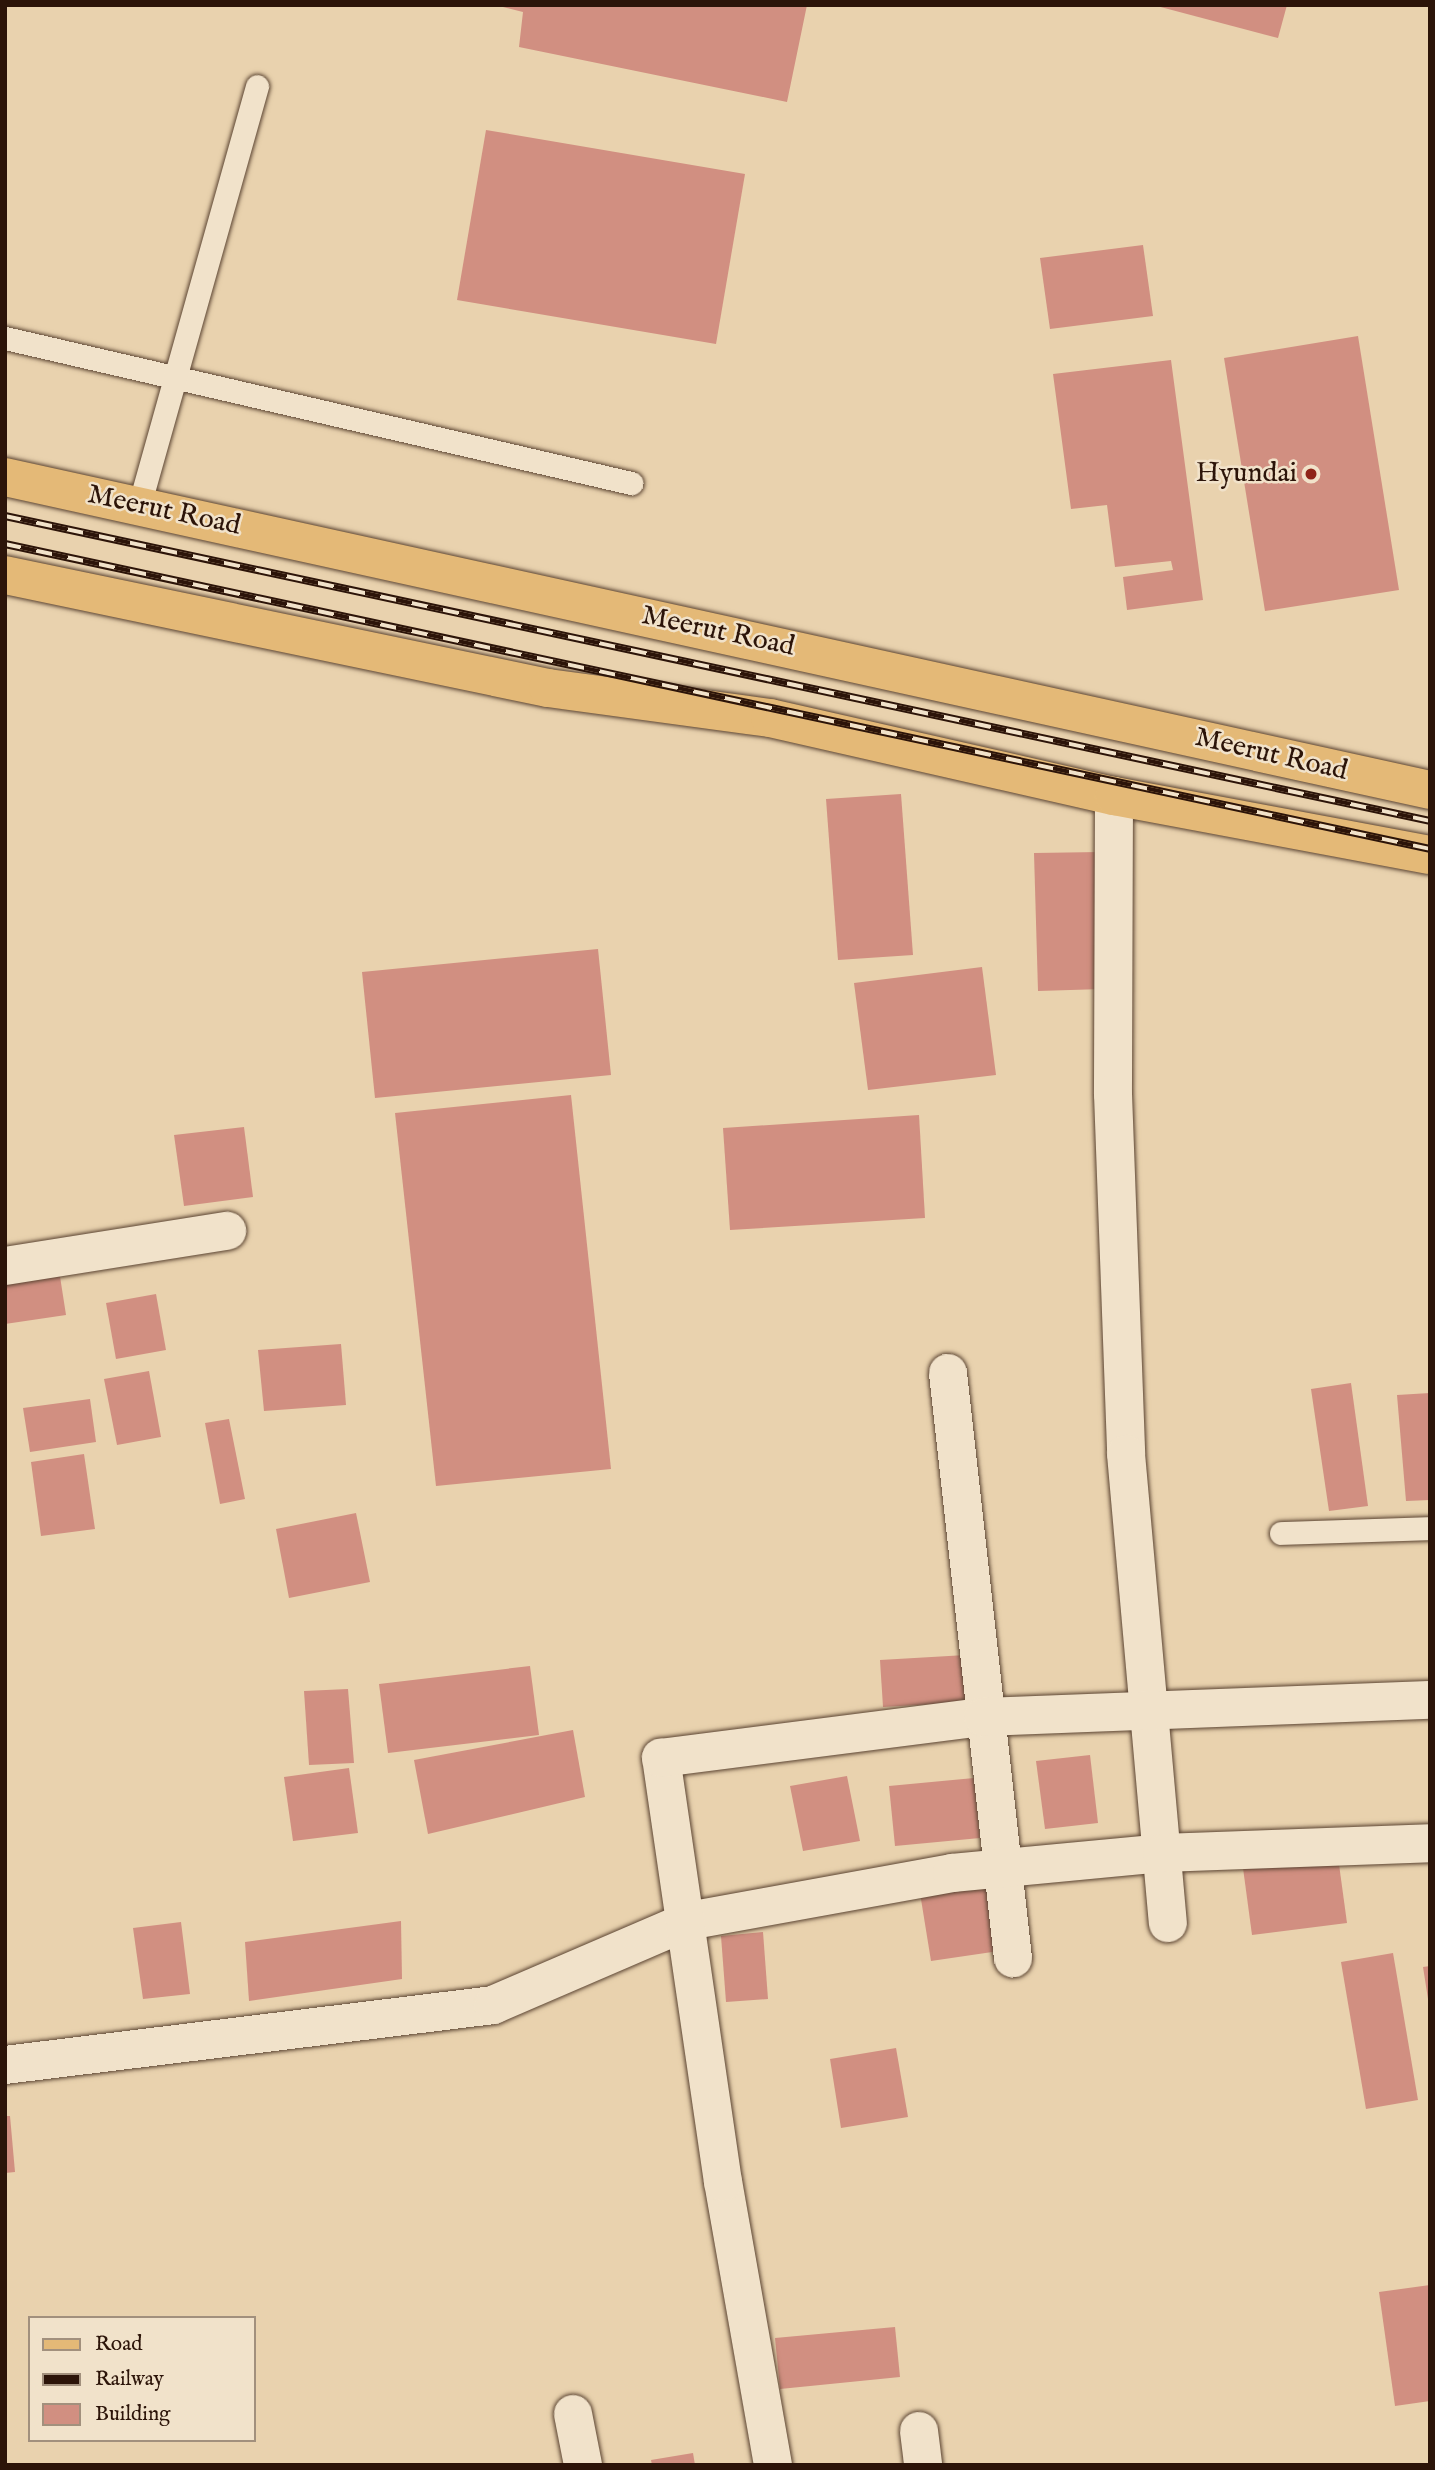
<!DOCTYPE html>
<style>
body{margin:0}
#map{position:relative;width:1435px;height:2470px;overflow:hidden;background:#e9d2ae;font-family:"IM FELL English",serif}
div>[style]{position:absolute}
.building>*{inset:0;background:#d18f81}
.roads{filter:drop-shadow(0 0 2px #5b4432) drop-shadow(0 0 2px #5b4432)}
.service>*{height:23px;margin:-11.5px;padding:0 11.5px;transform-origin:11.5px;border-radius:11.5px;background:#f1e2ca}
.minor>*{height:38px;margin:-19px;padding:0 19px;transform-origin:19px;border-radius:19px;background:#f1e2ca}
.primary>*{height:38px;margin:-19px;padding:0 19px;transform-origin:19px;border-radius:19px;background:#e4b977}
.rail>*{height:8px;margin-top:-4px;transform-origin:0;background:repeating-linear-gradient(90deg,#f1e2ca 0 16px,#2c1409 0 32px);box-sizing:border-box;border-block:2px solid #2c1409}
.dots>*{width:19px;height:19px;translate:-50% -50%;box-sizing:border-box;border:4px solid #f1e2ca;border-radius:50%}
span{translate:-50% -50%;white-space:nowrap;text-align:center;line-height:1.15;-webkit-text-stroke:5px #f1e2ca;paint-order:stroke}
.poi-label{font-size:28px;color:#2c1409}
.right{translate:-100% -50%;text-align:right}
.street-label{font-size:28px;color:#2c1409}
.frame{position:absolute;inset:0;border:7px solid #2c1409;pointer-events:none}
.legend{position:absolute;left:28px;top:2316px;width:228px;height:126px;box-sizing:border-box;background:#f1e2ca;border:2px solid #a2907d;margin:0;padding:9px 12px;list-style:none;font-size:21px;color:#2c1409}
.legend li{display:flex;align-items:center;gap:14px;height:35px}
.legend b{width:35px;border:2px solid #a2907d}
</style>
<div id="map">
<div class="building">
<i style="clip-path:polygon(495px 5px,807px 5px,787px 102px,519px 47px,523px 12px)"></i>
<i style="clip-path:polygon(1153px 5px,1287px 5px,1278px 38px)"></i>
<i style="clip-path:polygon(486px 130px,745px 174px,716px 344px,457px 300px)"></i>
<i style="clip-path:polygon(1143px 245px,1153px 316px,1050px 329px,1040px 258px)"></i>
<i style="clip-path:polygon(1358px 336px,1399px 590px,1265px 611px,1224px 358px)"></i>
<i style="clip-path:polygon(1171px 360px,1203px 600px,1127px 610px,1123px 577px,1173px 570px,1171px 561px,1115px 567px,1107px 505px,1071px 509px,1053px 374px)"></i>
<i style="clip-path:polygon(901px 794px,913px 955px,838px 960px,826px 799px)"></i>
<i style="clip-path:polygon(1100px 852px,1103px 989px,1038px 991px,1034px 853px)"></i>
<i style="clip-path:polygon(598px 949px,611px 1075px,375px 1098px,362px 972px)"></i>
<i style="clip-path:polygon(982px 967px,996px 1075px,868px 1090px,854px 983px)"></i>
<i style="clip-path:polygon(571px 1095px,611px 1469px,436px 1486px,395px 1113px)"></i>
<i style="clip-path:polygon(919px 1115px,925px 1218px,730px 1230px,723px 1128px)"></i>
<i style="clip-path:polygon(244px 1127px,253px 1197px,184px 1206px,174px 1135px)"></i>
<i style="clip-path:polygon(59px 1270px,66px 1315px,5px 1324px,5px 1278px)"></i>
<i style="clip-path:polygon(156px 1294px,166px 1350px,116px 1359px,106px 1303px)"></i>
<i style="clip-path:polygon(341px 1344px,346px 1405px,264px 1411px,258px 1350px)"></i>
<i style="clip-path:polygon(149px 1371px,161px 1437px,117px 1445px,104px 1379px)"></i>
<i style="clip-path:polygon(1351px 1383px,1368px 1506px,1329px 1511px,1311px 1389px)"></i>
<i style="clip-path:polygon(1430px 1393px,1430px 1500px,1406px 1501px,1397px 1395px)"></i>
<i style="clip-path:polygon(90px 1399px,96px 1442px,30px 1452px,23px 1408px)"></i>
<i style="clip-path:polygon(229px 1419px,245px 1499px,220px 1504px,205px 1423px)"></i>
<i style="clip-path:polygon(84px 1454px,95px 1529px,41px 1536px,31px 1462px)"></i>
<i style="clip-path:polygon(356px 1513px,370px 1582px,289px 1598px,276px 1529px)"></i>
<i style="clip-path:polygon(966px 1655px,969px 1702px,883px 1707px,880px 1660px)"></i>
<i style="clip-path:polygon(530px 1666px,539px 1735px,388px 1753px,379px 1684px)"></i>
<i style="clip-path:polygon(348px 1689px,354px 1763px,309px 1765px,304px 1691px)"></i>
<i style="clip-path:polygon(573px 1730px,585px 1797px,428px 1834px,414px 1760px)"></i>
<i style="clip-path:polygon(1090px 1755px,1098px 1823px,1045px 1829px,1036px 1761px)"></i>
<i style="clip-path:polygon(349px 1768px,358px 1833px,293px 1841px,284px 1777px)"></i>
<i style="clip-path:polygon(847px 1776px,860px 1841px,803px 1851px,790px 1786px)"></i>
<i style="clip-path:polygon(974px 1778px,980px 1838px,895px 1846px,889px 1786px)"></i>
<i style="clip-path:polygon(1338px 1857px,1347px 1923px,1252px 1935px,1243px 1868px)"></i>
<i style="clip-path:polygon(989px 1883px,999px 1951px,931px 1961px,920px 1893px)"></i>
<i style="clip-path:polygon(401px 1921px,402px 1979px,249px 2001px,245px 1942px)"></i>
<i style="clip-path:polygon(181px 1922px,190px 1994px,143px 1999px,133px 1928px)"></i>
<i style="clip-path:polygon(763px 1932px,768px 1999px,726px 2002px,721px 1936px)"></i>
<i style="clip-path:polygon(1393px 1953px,1418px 2100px,1366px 2109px,1341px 1962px)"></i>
<i style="clip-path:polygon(1430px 1966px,1430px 1999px,1428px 1999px,1423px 1967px)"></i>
<i style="clip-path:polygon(896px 2048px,908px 2117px,841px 2128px,830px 2059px)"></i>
<i style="clip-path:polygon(5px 2116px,10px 2116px,15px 2172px,5px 2173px)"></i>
<i style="clip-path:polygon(1430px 2285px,1430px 2401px,1395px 2406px,1379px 2292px)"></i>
<i style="clip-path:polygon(895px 2327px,900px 2377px,780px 2389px,775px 2338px)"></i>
<i style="clip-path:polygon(693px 2453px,695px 2465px,652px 2465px,651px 2460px)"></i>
</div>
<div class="roads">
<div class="service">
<i style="left:5px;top:338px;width:643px;rotate:13.04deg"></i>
<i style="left:139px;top:506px;width:436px;rotate:-74.3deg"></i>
<i style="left:1281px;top:1533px;width:149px;rotate:-1.9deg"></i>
</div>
<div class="minor">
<i style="left:1114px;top:796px;width:298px;rotate:90.2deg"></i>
<i style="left:1113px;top:1094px;width:360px;rotate:87.9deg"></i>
<i style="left:1126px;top:1454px;width:471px;rotate:84.9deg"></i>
<i style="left:5px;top:1266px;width:225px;rotate:-9deg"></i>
<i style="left:948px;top:1373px;width:589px;rotate:83.66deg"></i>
<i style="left:5px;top:2065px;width:492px;rotate:-7deg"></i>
<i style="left:493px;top:2005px;width:212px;rotate:-23.3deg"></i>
<i style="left:688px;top:1921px;width:268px;rotate:-10.3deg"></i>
<i style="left:952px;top:1873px;width:211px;rotate:-5.4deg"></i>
<i style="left:1162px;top:1853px;width:268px;rotate:-2.1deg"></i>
<i style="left:573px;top:2414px;width:52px;rotate:78.9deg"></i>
<i style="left:919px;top:2431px;width:34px;rotate:83deg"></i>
<i style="left:773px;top:2465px;width:287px;rotate:-100deg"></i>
<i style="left:723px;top:2182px;width:429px;rotate:-98.3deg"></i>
<i style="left:661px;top:1758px;width:325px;rotate:-7.3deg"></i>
<i style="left:983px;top:1717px;width:447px;rotate:-2.2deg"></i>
</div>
<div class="primary">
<i style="left:5px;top:477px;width:1459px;rotate:12.39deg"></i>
<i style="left:5px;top:575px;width:555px;rotate:11.76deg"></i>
<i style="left:548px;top:688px;width:224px;rotate:7.7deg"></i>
<i style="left:770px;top:718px;width:353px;rotate:12.8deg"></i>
<i style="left:1114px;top:796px;width:321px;rotate:10.6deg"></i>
</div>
</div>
<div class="rail">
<i style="left:5px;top:516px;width:1457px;rotate:12.08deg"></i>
<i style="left:5px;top:544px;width:1457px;rotate:12.08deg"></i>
</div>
<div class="dots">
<i style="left:1311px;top:474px;background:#8f2418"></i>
</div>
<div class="poi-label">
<span class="right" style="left:1297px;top:474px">Hyundai</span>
</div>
<div class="street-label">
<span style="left:164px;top:511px;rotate:12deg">Meerut Road</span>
<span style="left:718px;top:632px;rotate:12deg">Meerut Road</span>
<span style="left:1271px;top:755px;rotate:13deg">Meerut Road</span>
</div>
<div class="frame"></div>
<ul class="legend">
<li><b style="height:9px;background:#e4b977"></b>Road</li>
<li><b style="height:9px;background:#2c1409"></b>Railway</li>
<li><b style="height:19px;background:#d18f81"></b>Building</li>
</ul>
</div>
